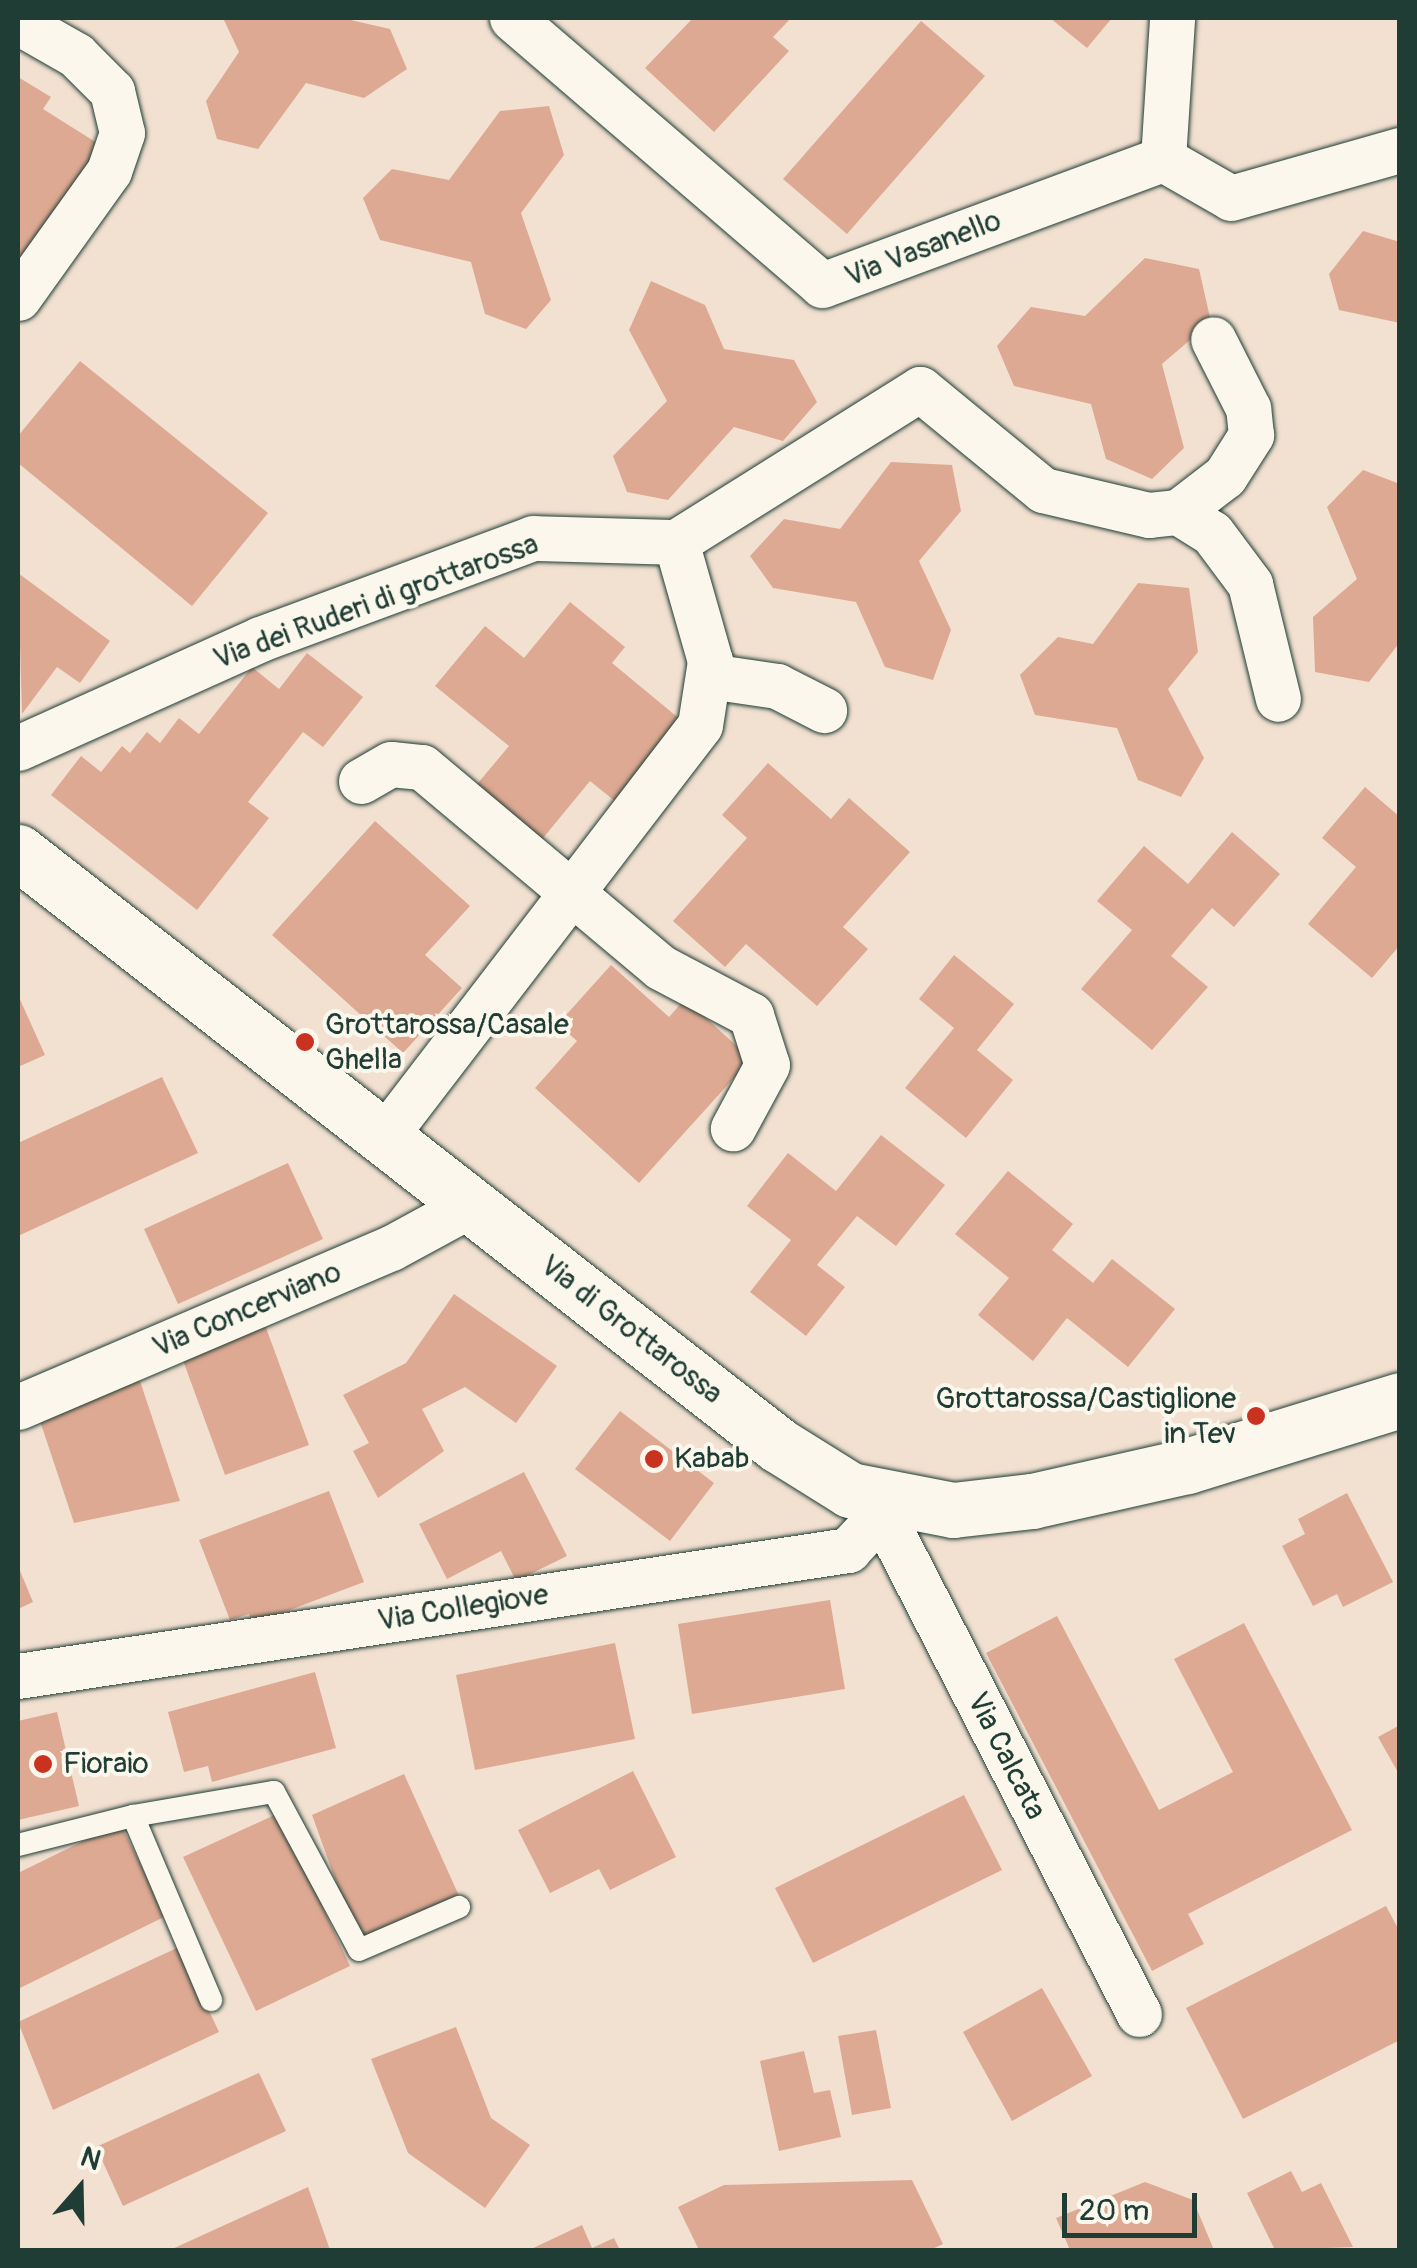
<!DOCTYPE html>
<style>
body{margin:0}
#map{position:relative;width:1417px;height:2268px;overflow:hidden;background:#f2e0d1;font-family:Pangolin,sans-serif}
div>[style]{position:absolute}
.building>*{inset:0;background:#dea993}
.roads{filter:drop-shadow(0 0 2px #1f3d34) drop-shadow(0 0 2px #1f3d34)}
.lane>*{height:22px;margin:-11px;padding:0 11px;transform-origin:11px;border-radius:11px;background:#fbf7ec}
.street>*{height:45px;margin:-22.5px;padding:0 22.5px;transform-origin:22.5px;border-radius:22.5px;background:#fbf7ec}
.secondary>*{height:55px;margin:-27.5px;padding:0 27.5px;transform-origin:27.5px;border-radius:27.5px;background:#fbf7ec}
.dots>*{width:28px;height:28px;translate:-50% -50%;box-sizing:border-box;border:5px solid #fbf7ec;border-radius:50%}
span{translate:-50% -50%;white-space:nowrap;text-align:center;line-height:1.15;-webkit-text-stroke:8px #fbf7ec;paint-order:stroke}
.street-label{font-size:30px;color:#1f3d34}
.poi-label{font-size:30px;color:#1f3d34}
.left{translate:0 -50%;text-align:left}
.right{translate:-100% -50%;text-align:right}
.frame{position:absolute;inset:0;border:20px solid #1f3d34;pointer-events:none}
.north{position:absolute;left:30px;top:2138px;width:100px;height:100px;-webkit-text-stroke:8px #fbf7ec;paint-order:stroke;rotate:20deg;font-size:28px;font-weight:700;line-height:40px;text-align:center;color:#1f3d34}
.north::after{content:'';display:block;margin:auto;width:35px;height:45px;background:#1f3d34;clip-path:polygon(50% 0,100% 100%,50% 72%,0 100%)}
.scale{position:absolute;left:1062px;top:2193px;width:135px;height:45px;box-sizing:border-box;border:5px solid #1f3d34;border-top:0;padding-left:12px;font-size:30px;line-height:35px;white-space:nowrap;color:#1f3d34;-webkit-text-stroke:8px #fbf7ec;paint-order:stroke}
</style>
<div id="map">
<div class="building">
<i style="clip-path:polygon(223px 18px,342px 18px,390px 29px,407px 69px,364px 98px,306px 83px,258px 149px,217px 139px,206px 101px,239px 52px)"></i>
<i style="clip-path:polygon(693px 18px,791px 18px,773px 37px,789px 51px,714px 132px,645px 68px)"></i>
<i style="clip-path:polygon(1050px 18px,1112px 18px,1087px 48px)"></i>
<i style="clip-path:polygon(921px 21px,985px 76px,847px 234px,783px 179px)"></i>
<i style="clip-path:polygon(18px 77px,51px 97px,43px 109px,105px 148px,18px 287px)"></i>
<i style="clip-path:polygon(549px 106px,564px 155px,521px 213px,551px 300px,526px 329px,485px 314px,471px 262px,380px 240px,363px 198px,392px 169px,449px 180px,500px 111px)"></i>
<i style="clip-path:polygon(1363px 231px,1400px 242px,1400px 323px,1339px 310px,1329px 274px)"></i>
<i style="clip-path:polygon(1145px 258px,1199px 269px,1211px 322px,1162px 364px,1184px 448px,1152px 479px,1106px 459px,1091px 404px,1014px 386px,997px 346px,1031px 307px,1085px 316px)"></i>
<i style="clip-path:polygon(651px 281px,705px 305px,724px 349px,794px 360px,817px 402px,783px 441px,734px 427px,668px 500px,627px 492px,613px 456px,667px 401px,629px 330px)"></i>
<i style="clip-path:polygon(80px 361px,268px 513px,192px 606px,18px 463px,18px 436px)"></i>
<i style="clip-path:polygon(891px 462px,952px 465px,961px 511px,919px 561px,951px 630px,933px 680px,885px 667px,856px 602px,773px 588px,750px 556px,784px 519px,840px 529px)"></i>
<i style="clip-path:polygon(1363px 470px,1400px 484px,1400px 642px,1369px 682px,1315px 672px,1313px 617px,1357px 579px,1327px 507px)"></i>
<i style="clip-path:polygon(18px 573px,110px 641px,80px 683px,57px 667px,22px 714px)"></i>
<i style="clip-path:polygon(1138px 583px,1189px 588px,1198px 652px,1168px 689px,1204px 758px,1181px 797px,1138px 780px,1117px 728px,1035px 715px,1020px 675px,1058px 637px,1093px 644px)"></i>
<i style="clip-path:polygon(570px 602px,625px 647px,612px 663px,687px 725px,621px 806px,590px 781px,539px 843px,473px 789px,509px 746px,435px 686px,485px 626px,524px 658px)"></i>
<i style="clip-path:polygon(307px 653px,363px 697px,323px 747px,303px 732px,248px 802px,269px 818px,197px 910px,51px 795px,81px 756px,101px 772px,122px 746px,130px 753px,147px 732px,160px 743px,179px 718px,199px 734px,252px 667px,279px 689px)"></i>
<i style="clip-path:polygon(768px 763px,831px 819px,849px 798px,910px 852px,843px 927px,868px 949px,817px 1006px,746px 944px,725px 967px,673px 921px,747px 838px,722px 815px)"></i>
<i style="clip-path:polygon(1365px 787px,1400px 817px,1400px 945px,1372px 978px,1308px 924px,1356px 867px,1322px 838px)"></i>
<i style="clip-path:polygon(375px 821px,470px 906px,425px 955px,462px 988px,403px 1053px,272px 935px)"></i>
<i style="clip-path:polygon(1232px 832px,1280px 874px,1234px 927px,1212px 908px,1171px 956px,1208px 987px,1152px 1050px,1081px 989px,1132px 930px,1097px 901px,1144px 846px,1188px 884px)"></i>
<i style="clip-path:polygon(954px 955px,1014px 1004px,977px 1050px,1013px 1080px,966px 1138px,905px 1088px,954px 1028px,919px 999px)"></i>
<i style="clip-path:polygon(611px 965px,669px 1017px,685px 999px,751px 1059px,639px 1183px,535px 1088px,577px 1041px,558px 1024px)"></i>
<i style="clip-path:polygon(18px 995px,45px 1055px,18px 1067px)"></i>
<i style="clip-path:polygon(162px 1077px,198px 1153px,18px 1236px,18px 1143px)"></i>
<i style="clip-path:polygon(881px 1135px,945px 1185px,896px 1246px,857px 1216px,817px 1265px,845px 1287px,806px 1336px,750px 1292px,791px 1240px,747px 1206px,788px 1153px,836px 1191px)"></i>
<i style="clip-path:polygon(288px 1163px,323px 1239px,178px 1304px,144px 1229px)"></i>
<i style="clip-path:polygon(1008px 1171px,1073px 1224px,1052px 1250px,1093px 1283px,1112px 1259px,1175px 1309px,1128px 1367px,1067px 1318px,1033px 1361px,978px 1315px,1009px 1278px,955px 1234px)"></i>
<i style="clip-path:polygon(454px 1294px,557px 1366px,516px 1423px,465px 1387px,422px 1409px,444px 1451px,378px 1498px,353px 1451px,369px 1443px,343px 1395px,406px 1363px)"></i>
<i style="clip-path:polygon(265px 1325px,309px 1445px,225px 1475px,181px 1355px)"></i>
<i style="clip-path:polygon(139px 1378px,180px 1501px,74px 1523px,37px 1412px)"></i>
<i style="clip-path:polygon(620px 1411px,714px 1483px,670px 1541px,575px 1469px)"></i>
<i style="clip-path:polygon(524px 1472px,567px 1556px,516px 1581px,501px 1551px,447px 1579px,419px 1524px)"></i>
<i style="clip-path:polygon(329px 1491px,364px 1582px,253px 1624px,249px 1614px,230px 1620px,199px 1540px)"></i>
<i style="clip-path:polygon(1347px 1493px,1393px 1582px,1343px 1607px,1337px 1594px,1313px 1606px,1282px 1546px,1305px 1534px,1298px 1519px)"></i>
<i style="clip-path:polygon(18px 1566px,33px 1602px,18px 1609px)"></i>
<i style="clip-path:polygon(830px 1600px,845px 1689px,692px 1714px,678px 1624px)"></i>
<i style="clip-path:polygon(1057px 1616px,1159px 1810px,1233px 1772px,1174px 1659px,1244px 1623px,1352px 1830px,1188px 1914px,1204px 1944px,1152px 1971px,986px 1653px)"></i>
<i style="clip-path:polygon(615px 1643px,635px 1739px,475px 1770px,456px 1675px)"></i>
<i style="clip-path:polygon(315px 1672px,336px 1748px,212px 1782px,208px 1766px,184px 1772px,168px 1712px)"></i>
<i style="clip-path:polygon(57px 1712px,79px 1806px,18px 1820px,18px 1721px)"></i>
<i style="clip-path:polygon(1400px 1725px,1400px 1776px,1378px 1737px)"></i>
<i style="clip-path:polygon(633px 1771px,676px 1857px,610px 1890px,599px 1869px,550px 1893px,518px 1830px)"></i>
<i style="clip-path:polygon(404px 1774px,460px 1898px,358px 1943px,312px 1815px)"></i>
<i style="clip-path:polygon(964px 1795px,1002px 1870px,813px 1963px,775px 1888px)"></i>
<i style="clip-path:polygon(279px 1813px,350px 1966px,256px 2011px,183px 1857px)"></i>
<i style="clip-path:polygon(120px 1823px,166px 1916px,18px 1989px,18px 1873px)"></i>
<i style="clip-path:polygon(1386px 1906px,1400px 1932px,1400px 2040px,1243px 2119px,1186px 2008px)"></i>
<i style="clip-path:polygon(179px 1947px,219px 2032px,53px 2110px,18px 2022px)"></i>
<i style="clip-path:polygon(1042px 1988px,1092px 2076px,1012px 2121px,963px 2032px)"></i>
<i style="clip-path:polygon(456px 2027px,491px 2118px,530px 2145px,485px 2208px,408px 2153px,371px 2059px)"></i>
<i style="clip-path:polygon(876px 2030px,891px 2108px,852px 2115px,838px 2036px)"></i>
<i style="clip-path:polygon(804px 2051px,814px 2093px,830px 2090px,841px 2137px,779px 2151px,760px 2061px)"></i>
<i style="clip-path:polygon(259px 2073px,286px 2131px,123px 2206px,96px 2147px)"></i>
<i style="clip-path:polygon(1291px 2171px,1302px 2192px,1321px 2183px,1353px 2247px,1275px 2250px,1247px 2193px)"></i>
<i style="clip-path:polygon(912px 2180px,943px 2244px,930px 2250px,699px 2250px,678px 2207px,724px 2185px)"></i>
<i style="clip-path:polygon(1145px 2182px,1193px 2200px,1214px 2250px,1070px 2250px,1056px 2218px)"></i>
<i style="clip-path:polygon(308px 2187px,330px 2250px,170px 2250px)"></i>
<i style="clip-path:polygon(582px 2225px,592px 2248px,614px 2238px,620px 2250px,529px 2250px)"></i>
</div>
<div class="roads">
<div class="lane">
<i style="left:133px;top:1816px;width:143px;rotate:-9.7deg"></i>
<i style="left:274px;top:1792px;width:179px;rotate:61.7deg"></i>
<i style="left:359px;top:1950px;width:109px;rotate:-23.3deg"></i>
<i style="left:18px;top:1845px;width:119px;rotate:-14.2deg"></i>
<i style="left:133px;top:1816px;width:200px;rotate:67deg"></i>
</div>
<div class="street">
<i style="left:512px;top:18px;width:409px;rotate:40.7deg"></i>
<i style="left:822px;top:285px;width:364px;rotate:-20.3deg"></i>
<i style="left:1163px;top:159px;width:141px;rotate:-86.3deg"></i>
<i style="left:18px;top:22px;width:67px;rotate:29.6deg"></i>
<i style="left:76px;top:55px;width:51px;rotate:45deg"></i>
<i style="left:112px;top:91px;width:43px;rotate:76.6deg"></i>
<i style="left:122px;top:133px;width:40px;rotate:108.9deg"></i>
<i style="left:109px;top:171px;width:156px;rotate:125.6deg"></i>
<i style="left:1163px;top:159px;width:78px;rotate:29.8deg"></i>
<i style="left:1231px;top:198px;width:176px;rotate:-15.9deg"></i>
<i style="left:1178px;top:512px;width:40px;rotate:32deg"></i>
<i style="left:1212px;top:533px;width:64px;rotate:53.3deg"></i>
<i style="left:1250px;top:584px;width:118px;rotate:76.3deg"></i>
<i style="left:709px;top:676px;width:69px;rotate:8.4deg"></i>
<i style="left:777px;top:686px;width:53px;rotate:27.1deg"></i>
<i style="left:18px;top:748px;width:265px;rotate:-24.2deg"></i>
<i style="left:260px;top:639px;width:291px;rotate:-20.3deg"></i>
<i style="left:533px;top:538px;width:143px;rotate:1.6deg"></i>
<i style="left:676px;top:542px;width:288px;rotate:-32.1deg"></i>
<i style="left:920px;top:389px;width:159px;rotate:39.4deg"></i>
<i style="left:1043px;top:490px;width:109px;rotate:13.3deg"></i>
<i style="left:1149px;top:515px;width:29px;rotate:-6deg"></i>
<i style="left:1178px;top:512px;width:59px;rotate:-37.5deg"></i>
<i style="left:1225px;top:476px;width:49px;rotate:-57.6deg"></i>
<i style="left:1251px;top:435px;width:27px;rotate:-96deg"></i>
<i style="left:1248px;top:408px;width:77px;rotate:-116.9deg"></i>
<i style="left:361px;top:781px;width:34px;rotate:-30deg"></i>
<i style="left:391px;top:764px;width:31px;rotate:6deg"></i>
<i style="left:422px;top:767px;width:311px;rotate:40deg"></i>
<i style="left:660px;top:967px;width:103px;rotate:27.8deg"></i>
<i style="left:751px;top:1015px;width:52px;rotate:72.3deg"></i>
<i style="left:767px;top:1065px;width:72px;rotate:118.4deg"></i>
<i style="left:384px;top:1137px;width:519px;rotate:-52.51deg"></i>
<i style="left:700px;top:725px;width:65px;rotate:-81.1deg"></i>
<i style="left:710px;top:661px;width:124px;rotate:-105.9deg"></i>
<i style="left:18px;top:1407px;width:405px;rotate:-23.1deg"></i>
<i style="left:391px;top:1248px;width:92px;rotate:-28.5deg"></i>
<i style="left:874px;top:1498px;width:580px;rotate:62.82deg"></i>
<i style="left:18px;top:1676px;width:840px;rotate:-8.63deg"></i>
<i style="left:848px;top:1550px;width:34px;rotate:-47deg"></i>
<i style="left:871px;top:1525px;width:27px;rotate:-84deg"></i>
</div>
<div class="secondary">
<i style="left:18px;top:852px;width:964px;rotate:37.96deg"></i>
<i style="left:778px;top:1445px;width:85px;rotate:32deg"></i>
<i style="left:850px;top:1490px;width:105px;rotate:11deg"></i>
<i style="left:953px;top:1510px;width:80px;rotate:-6.5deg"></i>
<i style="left:1032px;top:1501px;width:159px;rotate:-12.7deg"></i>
<i style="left:1187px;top:1466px;width:223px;rotate:-17.2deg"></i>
</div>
</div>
<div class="dots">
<i style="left:305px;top:1042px;background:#c8321e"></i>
<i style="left:1256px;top:1416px;background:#c8321e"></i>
<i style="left:654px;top:1459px;background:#c8321e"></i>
<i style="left:43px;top:1764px;background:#c8321e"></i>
</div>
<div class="street-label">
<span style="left:923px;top:249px;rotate:-21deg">Via Vasanello</span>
<span style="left:376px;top:602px;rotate:-20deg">Via dei Ruderi di grottarossa</span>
<span style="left:247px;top:1310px;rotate:-23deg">Via Concerviano</span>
<span style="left:631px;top:1330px;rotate:38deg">Via di Grottarossa</span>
<span style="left:463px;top:1608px;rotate:-9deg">Via Collegiove</span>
<span style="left:1006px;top:1756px;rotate:63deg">Via Calcata</span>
</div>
<div class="poi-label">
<span class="left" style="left:325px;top:1042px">Grottarossa/Casale<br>Ghella</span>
<span class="right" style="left:1236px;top:1416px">Grottarossa/Castiglione<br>in Tev</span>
<span class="left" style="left:674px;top:1459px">Kabab</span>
<span class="left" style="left:63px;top:1764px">Fioraio</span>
</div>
<div class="frame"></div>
<div class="north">N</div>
<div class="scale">20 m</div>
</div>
